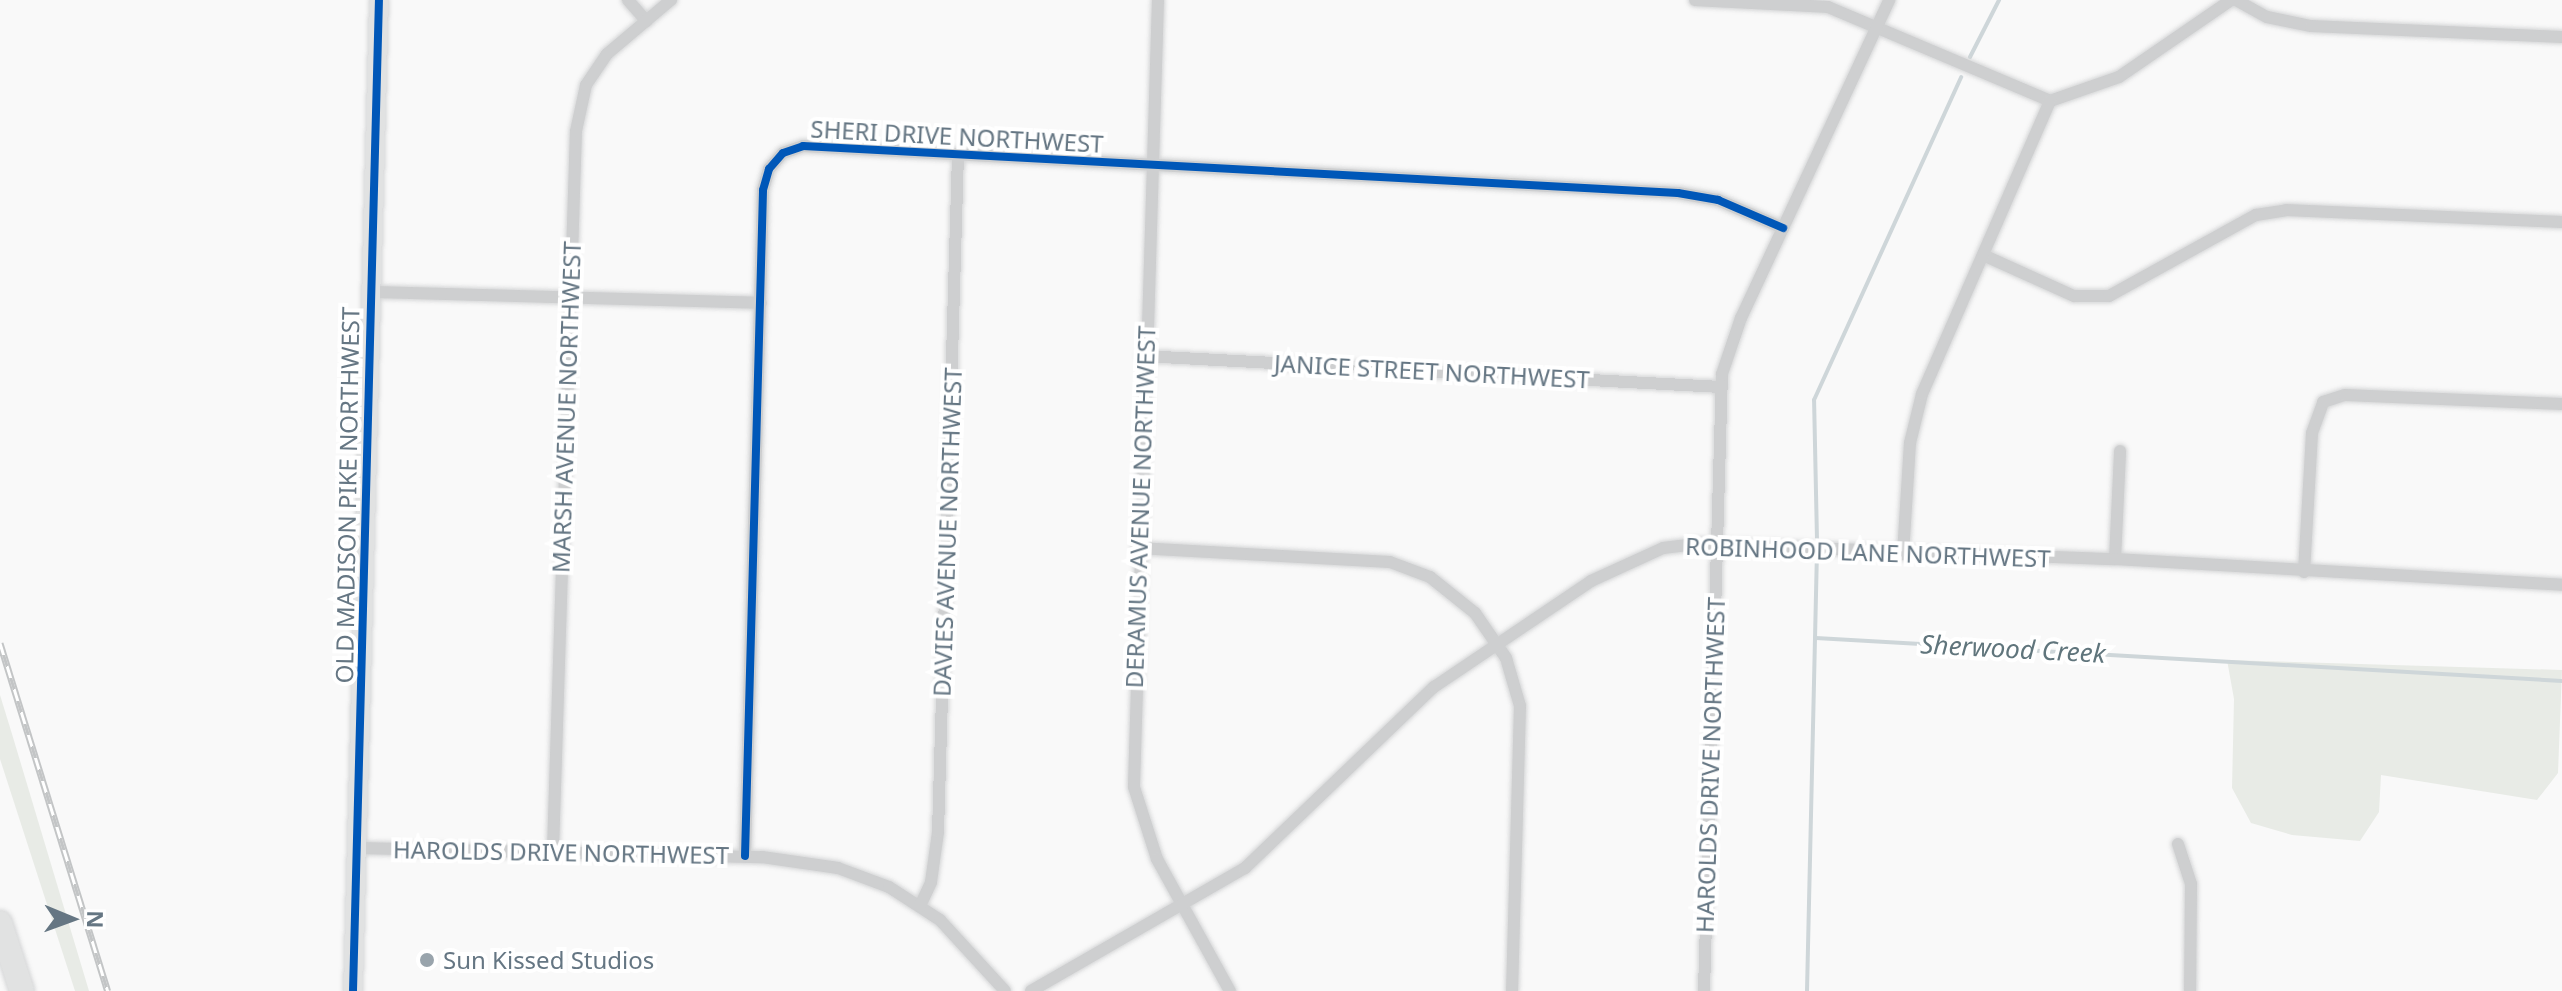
<!DOCTYPE html>
<style>
body{margin:0}
#map{position:relative;width:2562px;height:991px;overflow:hidden;background:#f9f9f9;font-family:"Noto Sans",sans-serif}
div>[style]{position:absolute}
.green>*{inset:0;background:#e8ebe6}
.stream>*{height:4px;margin:-2px;padding:0 2px;transform-origin:2px;border-radius:2px;background:#ced6d9}
.roads{filter:drop-shadow(0 0 2px #d5d6d7) drop-shadow(0 0 2px #d5d6d7)}
.street>*{height:12px;margin:-6px;padding:0 6px;transform-origin:6px;border-radius:6px;background:#cecfd0}
.secondary>*{height:18px;margin:-9px;padding:0 9px;transform-origin:9px;border-radius:9px;background:#e1e2e2}
.highway>*{height:24px;margin:-12px;padding:0 12px;transform-origin:12px;border-radius:12px;background:#e1e2e2}
.rail>*{height:7px;margin-top:-3.5px;transform-origin:0;background:repeating-linear-gradient(90deg,#fff 0 12px,#c3c5c6 0 24px);box-sizing:border-box;border-block:2px solid #c3c5c6}
.cycleway>*{height:8px;margin:-4px;padding:0 4px;transform-origin:4px;border-radius:4px;background:#0057b8}
.dots>*{width:22px;height:22px;translate:-50% -50%;box-sizing:border-box;border:4px solid #fff;border-radius:50%}
span{translate:-50% -50%;white-space:nowrap;text-align:center;line-height:1.15;-webkit-text-stroke:8px #fff;paint-order:stroke}
.street-label{font-size:24px;color:#657683}
.poi-label{font-size:24px;color:#657683}
.left{translate:0 -50%;text-align:left}
.water-label{font-size:26px;color:#60757c;font-style:italic}
.north{position:absolute;left:32px;top:879px;width:80px;height:80px;-webkit-text-stroke:6px #fff;paint-order:stroke;rotate:91deg;font-size:22px;font-weight:700;line-height:32px;text-align:center;color:#657683}
.north::after{content:'';display:block;margin:auto;width:28px;height:36px;background:#657683;clip-path:polygon(50% 0,100% 100%,50% 72%,0 100%)}
</style>
<div id="map">
<div class="green">
<i style="clip-path:polygon(2227px 660px,2562px 670px,2558px 773px,2537px 800px,2381px 775px,2379px 812px,2360px 841px,2292px 835px,2251px 823px,2232px 788px,2234px 699px)"></i>
<i style="clip-path:polygon(0 695px,12px 734px,89px 991px,75px 991px,0 759px)"></i>
</div>
<div class="stream">
<i style="left:1970px;top:57px;width:64px;rotate:-63deg"></i>
<i style="left:1817px;top:540px;width:140px;rotate:-91.2deg"></i>
<i style="left:1814px;top:400px;width:355px;rotate:-65.5deg"></i>
<i style="left:1816px;top:638px;width:747px;rotate:3.3deg"></i>
<i style="left:1807px;top:991px;width:430px;rotate:-88.7deg"></i>
</div>
<div class="roads">
<div class="street">
<i style="left:628px;top:0;width:28px;rotate:49deg"></i>
<i style="left:1158px;top:0;width:787px;rotate:91.75deg"></i>
<i style="left:1134px;top:787px;width:76px;rotate:72.3deg"></i>
<i style="left:1157px;top:859px;width:151px;rotate:61.1deg"></i>
<i style="left:1695px;top:0;width:133px;rotate:3deg"></i>
<i style="left:1828px;top:7px;width:241px;rotate:22.9deg"></i>
<i style="left:2050px;top:101px;width:73px;rotate:-19.2deg"></i>
<i style="left:2119px;top:77px;width:136px;rotate:-34.5deg"></i>
<i style="left:2236px;top:0;width:35px;rotate:29deg"></i>
<i style="left:2267px;top:17px;width:45px;rotate:11.6deg"></i>
<i style="left:2311px;top:26px;width:251px;rotate:2.5deg"></i>
<i style="left:1983px;top:255px;width:100px;rotate:24.3deg"></i>
<i style="left:2074px;top:296px;width:35px"></i>
<i style="left:2109px;top:296px;width:168px;rotate:-28.9deg"></i>
<i style="left:2256px;top:215px;width:30px;rotate:-9deg"></i>
<i style="left:2286px;top:210px;width:276px;rotate:2.5deg"></i>
<i style="left:372px;top:292px;width:389px;rotate:1.6deg"></i>
<i style="left:1143px;top:356px;width:579px;rotate:3.07deg"></i>
<i style="left:1138px;top:548px;width:252px;rotate:3.2deg"></i>
<i style="left:1390px;top:562px;width:43px;rotate:20.6deg"></i>
<i style="left:1430px;top:577px;width:58px;rotate:38.7deg"></i>
<i style="left:1475px;top:613px;width:55px;rotate:55.4deg"></i>
<i style="left:1506px;top:658px;width:50px;rotate:73.7deg"></i>
<i style="left:1520px;top:706px;width:285px;rotate:91.6deg"></i>
<i style="left:1903px;top:554px;width:111px;rotate:-86.4deg"></i>
<i style="left:1910px;top:443px;width:50px;rotate:-76.2deg"></i>
<i style="left:1922px;top:394px;width:320px;rotate:-66.4deg"></i>
<i style="left:2115px;top:559px;width:108px;rotate:-87.3deg"></i>
<i style="left:2304px;top:572px;width:139px;rotate:-86.7deg"></i>
<i style="left:2312px;top:433px;width:33px;rotate:-70deg"></i>
<i style="left:2323px;top:402px;width:23px;rotate:-18deg"></i>
<i style="left:2345px;top:395px;width:217px;rotate:2.4deg"></i>
<i style="left:2178px;top:844px;width:42px;rotate:72deg"></i>
<i style="left:2191px;top:884px;width:107px;rotate:90.5deg"></i>
<i style="left:358px;top:848px;width:404px;rotate:1.3deg"></i>
<i style="left:762px;top:857px;width:77px;rotate:8.2deg"></i>
<i style="left:838px;top:868px;width:54px;rotate:20.4deg"></i>
<i style="left:889px;top:887px;width:61px;rotate:32.9deg"></i>
<i style="left:940px;top:920px;width:96px;rotate:47.5deg"></i>
<i style="left:553px;top:850px;width:719px;rotate:-88.17deg"></i>
<i style="left:576px;top:131px;width:47px;rotate:-77.7deg"></i>
<i style="left:586px;top:85px;width:37px;rotate:-56deg"></i>
<i style="left:607px;top:54px;width:84px;rotate:-40.2deg"></i>
<i style="left:745px;top:856px;width:666px;rotate:-88.45deg"></i>
<i style="left:763px;top:190px;width:22px;rotate:-74deg"></i>
<i style="left:769px;top:169px;width:21px;rotate:-49deg"></i>
<i style="left:783px;top:153px;width:21px;rotate:-19deg"></i>
<i style="left:803px;top:146px;width:876px;rotate:3.07deg"></i>
<i style="left:1678px;top:193px;width:41px;rotate:9.9deg"></i>
<i style="left:1718px;top:200px;width:71px;rotate:23.3deg"></i>
<i style="left:920px;top:906px;width:26px;rotate:-65deg"></i>
<i style="left:931px;top:882px;width:50px;rotate:-82deg"></i>
<i style="left:938px;top:832px;width:677px;rotate:-88.31deg"></i>
<i style="left:1031px;top:991px;width:247px;rotate:-29.9deg"></i>
<i style="left:1245px;top:868px;width:262px;rotate:-43.8deg"></i>
<i style="left:1434px;top:687px;width:189px;rotate:-34deg"></i>
<i style="left:1591px;top:581px;width:79px;rotate:-24.6deg"></i>
<i style="left:1663px;top:548px;width:35px;rotate:-7deg"></i>
<i style="left:1698px;top:544px;width:417px;rotate:2.1deg"></i>
<i style="left:2115px;top:559px;width:448px;rotate:3.3deg"></i>
<i style="left:1704px;top:991px;width:617px;rotate:-88.33deg"></i>
<i style="left:1722px;top:374px;width:59px;rotate:-71.3deg"></i>
<i style="left:1741px;top:318px;width:351px;rotate:-65deg"></i>
</div>
<div class="secondary">
<i style="left:353px;top:991px;width:991px;rotate:-88.5deg"></i>
</div>
<div class="highway">
<i style="left:0;top:923px;width:71px;rotate:72.1deg"></i>
</div>
</div>
<div class="rail">
<i style="left:0;top:643px;width:364px;rotate:72.8deg"></i>
</div>
<div class="cycleway">
<i style="left:745px;top:856px;width:666px;rotate:-88.45deg"></i>
<i style="left:763px;top:190px;width:22px;rotate:-74deg"></i>
<i style="left:769px;top:169px;width:21px;rotate:-49deg"></i>
<i style="left:783px;top:153px;width:21px;rotate:-19deg"></i>
<i style="left:803px;top:146px;width:876px;rotate:3.07deg"></i>
<i style="left:1678px;top:193px;width:41px;rotate:9.9deg"></i>
<i style="left:1718px;top:200px;width:71px;rotate:23.3deg"></i>
<i style="left:353px;top:991px;width:991px;rotate:-88.5deg"></i>
</div>
<div class="dots">
<i style="left:427px;top:960px;background:#99a4ac"></i>
</div>
<div class="street-label">
<span style="left:957px;top:136px;rotate:3deg">SHERI DRIVE NORTHWEST</span>
<span style="left:1432px;top:371px;rotate:3deg">JANICE STREET NORTHWEST</span>
<span style="left:566px;top:407px;rotate:-88deg">MARSH AVENUE NORTHWEST</span>
<span style="left:347px;top:495px;rotate:-89deg">OLD MADISON PIKE NORTHWEST</span>
<span style="left:1140px;top:507px;rotate:-88deg">DERAMUS AVENUE NORTHWEST</span>
<span style="left:947px;top:532px;rotate:-88deg">DAVIES AVENUE NORTHWEST</span>
<span style="left:1868px;top:552px;rotate:2deg">ROBINHOOD LANE NORTHWEST</span>
<span style="left:1710px;top:765px;rotate:-88deg">HAROLDS DRIVE NORTHWEST</span>
<span style="left:561px;top:852px;rotate:1deg">HAROLDS DRIVE NORTHWEST</span>
</div>
<div class="poi-label">
<span class="left" style="left:443px;top:960px">Sun Kissed Studios</span>
</div>
<div class="water-label">
<span style="left:2013px;top:649px;rotate:3deg">Sherwood Creek</span>
</div>
<div class="north">N</div>
</div>
